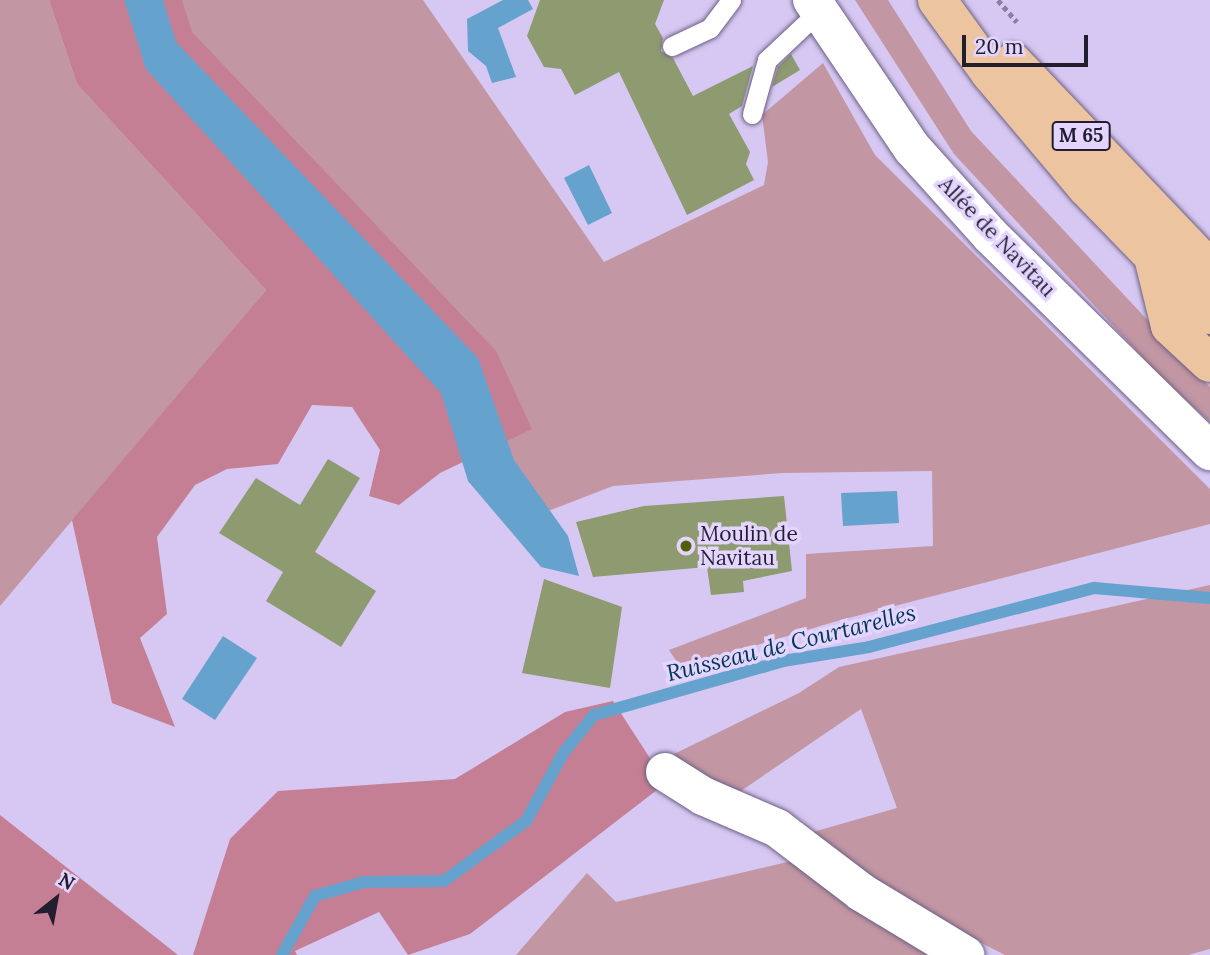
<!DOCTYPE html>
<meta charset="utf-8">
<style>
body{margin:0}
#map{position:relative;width:1210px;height:955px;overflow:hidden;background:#d6c8f2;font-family:Lora,serif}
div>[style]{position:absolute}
.green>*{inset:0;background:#c296a2}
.forest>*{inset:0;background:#c57f94}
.water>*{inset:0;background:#65a2cd}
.stream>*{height:12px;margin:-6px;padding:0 6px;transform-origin:6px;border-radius:6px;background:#65a2cd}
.building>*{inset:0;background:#8e9a70}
.path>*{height:4.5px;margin-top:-2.25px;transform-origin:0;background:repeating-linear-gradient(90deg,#897f9e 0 5px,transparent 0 8.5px)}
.roads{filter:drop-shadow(0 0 2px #6d5f84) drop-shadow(0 0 2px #6d5f84)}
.lane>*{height:19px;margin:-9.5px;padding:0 9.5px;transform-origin:9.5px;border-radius:9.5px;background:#fff}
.street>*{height:38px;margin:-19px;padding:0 19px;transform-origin:19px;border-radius:19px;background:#fff}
.primary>*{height:38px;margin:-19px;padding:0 19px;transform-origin:19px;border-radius:19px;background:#edc4a0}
.dots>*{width:19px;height:19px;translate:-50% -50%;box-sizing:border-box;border:4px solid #e3d5ff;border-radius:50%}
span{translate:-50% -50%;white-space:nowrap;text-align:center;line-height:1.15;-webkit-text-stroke:7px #e3d5ff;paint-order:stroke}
.shield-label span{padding:2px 5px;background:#e3d5ff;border:2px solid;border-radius:5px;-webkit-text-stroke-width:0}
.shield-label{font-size:19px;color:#231e2d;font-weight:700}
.street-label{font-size:21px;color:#231e2d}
.poi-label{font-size:21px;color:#231e2d}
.left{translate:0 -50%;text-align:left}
.water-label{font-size:23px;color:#023653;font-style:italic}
.north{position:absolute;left:21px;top:864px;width:70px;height:70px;-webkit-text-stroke:5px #e3d5ff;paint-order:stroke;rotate:31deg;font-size:19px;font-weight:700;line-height:28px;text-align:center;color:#231e2d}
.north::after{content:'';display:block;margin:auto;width:24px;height:32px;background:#231e2d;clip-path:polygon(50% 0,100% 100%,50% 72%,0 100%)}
.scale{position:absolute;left:962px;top:35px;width:126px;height:32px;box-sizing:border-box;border:4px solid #231e2d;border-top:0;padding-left:9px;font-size:21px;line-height:24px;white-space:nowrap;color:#231e2d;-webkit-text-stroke:5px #e3d5ff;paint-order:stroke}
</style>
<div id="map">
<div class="green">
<i style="clip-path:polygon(0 0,49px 0,77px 84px,266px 290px,0 606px)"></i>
<i style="clip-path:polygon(163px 0,423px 0,604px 262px,764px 185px,768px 162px,762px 115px,823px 63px,875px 155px,1210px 489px,1210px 524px,837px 621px,681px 668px,669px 650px,806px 598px,806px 554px,933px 546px,932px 471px,782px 473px,613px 486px,512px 525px,468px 481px,477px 358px)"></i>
<i style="clip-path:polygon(855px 0,888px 0,971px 131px,1210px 387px,1210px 422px,1159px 375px,954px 154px)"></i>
<i style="clip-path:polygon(1210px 585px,1210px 949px,1188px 955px,1005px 955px,891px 897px,806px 834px,897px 808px,861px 709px,735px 795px,670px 756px,799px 693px,839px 667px)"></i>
<i style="clip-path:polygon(796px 860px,933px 955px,516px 955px,587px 873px,616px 902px)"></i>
</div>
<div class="forest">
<i style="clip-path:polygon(49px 0,182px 0,192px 32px,496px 351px,532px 429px,440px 473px,399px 505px,369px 496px,380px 450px,352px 407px,312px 405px,278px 464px,227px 469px,195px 485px,157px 537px,167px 614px,140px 638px,175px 727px,112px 703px,72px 520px,266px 290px,77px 84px)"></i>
<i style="clip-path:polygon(613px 701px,666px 783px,470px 934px,408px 955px,379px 912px,295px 951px,297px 955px,193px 955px,230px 839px,278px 791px,455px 779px,565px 712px)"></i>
<i style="clip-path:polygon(0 815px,178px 955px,0 955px)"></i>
</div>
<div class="water">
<i style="clip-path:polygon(124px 0,163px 0,176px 42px,478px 358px,514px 460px,568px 536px,579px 576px,541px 567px,468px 481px,441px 393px,146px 69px)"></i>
<i style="clip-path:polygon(503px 0,528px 0,533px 9px,498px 28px,516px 77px,492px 83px,486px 66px,468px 51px,467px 19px)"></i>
<i style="clip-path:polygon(589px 165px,612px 213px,588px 225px,564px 178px)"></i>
<i style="clip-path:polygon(897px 491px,899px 523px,843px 526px,841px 493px)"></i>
<i style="clip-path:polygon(223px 636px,257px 658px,215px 720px,182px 699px)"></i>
</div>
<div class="stream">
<i style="left:282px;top:955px;width:68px;rotate:-60.8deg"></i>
<i style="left:315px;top:896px;width:51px;rotate:-15.9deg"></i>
<i style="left:364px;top:882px;width:80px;rotate:-0.7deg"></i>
<i style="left:444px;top:881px;width:102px;rotate:-36.2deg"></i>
<i style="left:526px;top:821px;width:79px;rotate:-61.2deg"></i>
<i style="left:564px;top:752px;width:48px;rotate:-51deg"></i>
<i style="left:594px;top:715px;width:197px;rotate:-15.9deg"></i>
<i style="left:783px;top:661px;width:87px;rotate:-9.2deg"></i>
<i style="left:869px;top:647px;width:233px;rotate:-14.7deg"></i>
<i style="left:1094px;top:588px;width:116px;rotate:4.9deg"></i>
</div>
<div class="building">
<i style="clip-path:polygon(540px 0,664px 0,655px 24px,663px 38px,661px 51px,673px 58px,693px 96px,753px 66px,742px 106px,729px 114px,750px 152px,746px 164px,754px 180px,687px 215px,619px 72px,575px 95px,561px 69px,544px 67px,527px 36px)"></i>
<i style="clip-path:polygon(791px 54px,800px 70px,772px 87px,778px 67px)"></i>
<i style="clip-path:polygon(328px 459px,360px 478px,315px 552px,376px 591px,341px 647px,266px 601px,283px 572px,219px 533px,256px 478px,300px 505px)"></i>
<i style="clip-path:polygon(784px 496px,792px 571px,743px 581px,744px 592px,711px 595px,707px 567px,593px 577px,576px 522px,644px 506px)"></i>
<i style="clip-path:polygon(544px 579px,622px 607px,610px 688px,522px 673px)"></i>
</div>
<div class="path">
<i style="left:998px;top:0;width:29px;rotate:49deg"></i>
</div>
<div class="roads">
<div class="lane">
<i style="left:672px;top:46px;width:42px;rotate:-25.3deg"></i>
<i style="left:710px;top:28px;width:35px;rotate:-53deg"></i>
<i style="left:752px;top:114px;width:56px;rotate:-74.5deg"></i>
<i style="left:767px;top:60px;width:71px;rotate:-43.3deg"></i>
</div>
<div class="street">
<i style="left:812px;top:0;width:179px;rotate:56deg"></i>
<i style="left:912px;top:148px;width:118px;rotate:48.1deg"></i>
<i style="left:991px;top:236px;width:307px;rotate:44.5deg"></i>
<i style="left:665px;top:772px;width:45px;rotate:32.3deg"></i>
<i style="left:703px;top:796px;width:81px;rotate:23.4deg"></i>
<i style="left:777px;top:828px;width:106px;rotate:37.3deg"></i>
<i style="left:861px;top:892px;width:122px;rotate:31.2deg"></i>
</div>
<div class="primary">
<i style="left:937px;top:0;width:90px;rotate:54deg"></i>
<i style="left:990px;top:73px;width:150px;rotate:49.9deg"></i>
<i style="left:1087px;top:188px;width:177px;rotate:45.9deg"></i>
<i style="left:1013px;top:62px;width:286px;rotate:46.4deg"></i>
<i style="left:1154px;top:261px;width:67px;rotate:76.2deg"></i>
<i style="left:1170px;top:326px;width:54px;rotate:42.8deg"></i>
</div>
</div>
<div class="dots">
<i style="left:686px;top:546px;background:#506105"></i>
</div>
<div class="shield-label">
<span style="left:1081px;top:136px">M 65</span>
</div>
<div class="street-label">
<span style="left:997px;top:237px;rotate:46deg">Allée de Navitau</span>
</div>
<div class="poi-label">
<span class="left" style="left:700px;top:546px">Moulin de<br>Navitau</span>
</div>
<div class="water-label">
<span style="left:791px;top:643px;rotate:-14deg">Ruisseau de Courtarelles</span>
</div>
<div class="north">N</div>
<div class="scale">20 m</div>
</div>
